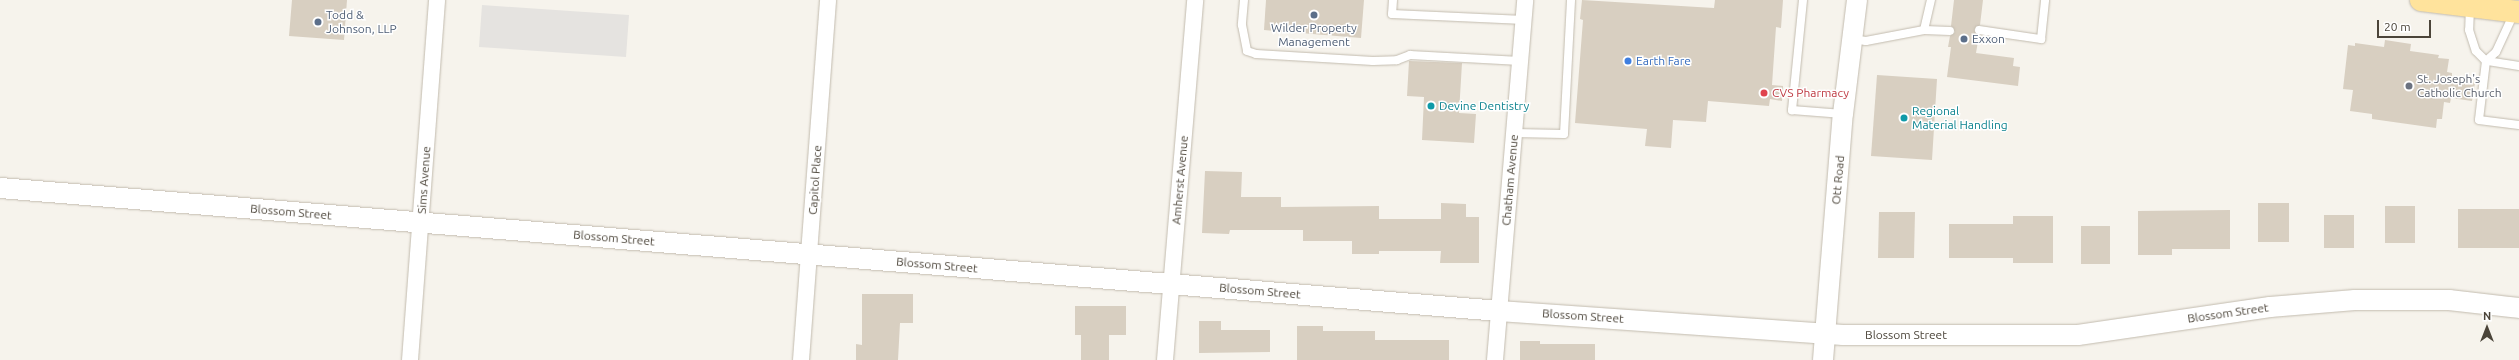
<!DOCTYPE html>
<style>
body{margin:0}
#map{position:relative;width:2519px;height:360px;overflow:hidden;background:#f6f3ec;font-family:Ubuntu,sans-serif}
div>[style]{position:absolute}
.parking>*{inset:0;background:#e5e3e0}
.building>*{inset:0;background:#d8cfc1}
.roads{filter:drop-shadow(0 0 1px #c2bbae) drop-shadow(0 0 1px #c2bbae)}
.service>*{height:8px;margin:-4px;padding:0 4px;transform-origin:4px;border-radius:4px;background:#fff}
.minor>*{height:16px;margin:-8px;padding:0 8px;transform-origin:8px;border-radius:8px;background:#fff}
.tertiary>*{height:20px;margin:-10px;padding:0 10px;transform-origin:10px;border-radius:10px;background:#fff}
.primary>*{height:22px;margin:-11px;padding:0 11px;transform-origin:11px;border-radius:11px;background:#ffe39c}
.dots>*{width:11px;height:11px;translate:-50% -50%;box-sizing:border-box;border:2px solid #fff;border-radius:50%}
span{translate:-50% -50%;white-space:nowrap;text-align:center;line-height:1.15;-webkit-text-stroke:3px #fff;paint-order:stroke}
.service-label{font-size:12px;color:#4e5e75}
.left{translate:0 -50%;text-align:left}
.shop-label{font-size:12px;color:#366cbe}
.worship-label{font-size:12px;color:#5b616d}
.health-label{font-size:12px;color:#be3a42}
.culture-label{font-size:12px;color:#0d838f}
.street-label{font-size:12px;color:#4b4439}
.north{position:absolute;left:2467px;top:308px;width:40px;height:40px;-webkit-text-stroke:3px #fff;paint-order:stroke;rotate:0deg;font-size:11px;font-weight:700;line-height:16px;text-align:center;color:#4b4439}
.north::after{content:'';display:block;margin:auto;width:14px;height:18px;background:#4b4439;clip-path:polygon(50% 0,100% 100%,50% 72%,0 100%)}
.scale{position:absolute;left:2377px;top:20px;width:54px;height:18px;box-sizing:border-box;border:2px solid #4b4439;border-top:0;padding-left:5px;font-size:12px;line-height:14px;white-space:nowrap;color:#4b4439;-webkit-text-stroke:3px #fff;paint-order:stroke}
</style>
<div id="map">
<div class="parking">
<i style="clip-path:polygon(482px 5px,629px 15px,626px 57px,479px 47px)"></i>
</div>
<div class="building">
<i style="clip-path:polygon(292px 0,347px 0,344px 40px,289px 36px)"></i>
<i style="clip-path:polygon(1266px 0,1364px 0,1361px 38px,1264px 30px)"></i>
<i style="clip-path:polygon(1582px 0,1714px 8px,1715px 0,1783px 0,1781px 28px,1776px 27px,1772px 85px,1783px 86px,1782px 101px,1770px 99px,1769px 106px,1708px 101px,1706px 122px,1673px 120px,1671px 148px,1645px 146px,1647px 129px,1575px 123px,1583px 20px,1580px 19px)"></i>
<i style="clip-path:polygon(1954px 0,1983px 0,1980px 25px,1974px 30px,1979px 35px,1976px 53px,2014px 58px,2013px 66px,2020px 67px,2018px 86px,1947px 77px,1951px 47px,1948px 47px,1950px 36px,1955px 32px,1951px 26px)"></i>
<i style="clip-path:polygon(2385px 40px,2411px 44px,2410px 51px,2439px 55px,2438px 58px,2449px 59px,2447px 72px,2452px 73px,2452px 79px,2475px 83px,2472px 101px,2451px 98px,2450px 103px,2444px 102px,2442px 119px,2437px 119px,2436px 128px,2372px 119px,2372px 114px,2350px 111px,2353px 90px,2343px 89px,2348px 45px,2355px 46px,2355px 43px,2384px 47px)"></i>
<i style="clip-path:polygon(1409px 61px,1462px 63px,1459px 113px,1476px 114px,1474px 143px,1422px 140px,1424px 97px,1407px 96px)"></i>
<i style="clip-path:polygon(1877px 75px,1937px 79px,1932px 160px,1871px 156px)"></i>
<i style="clip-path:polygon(1205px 171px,1242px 172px,1241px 197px,1281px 197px,1281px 207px,1379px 206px,1379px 219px,1441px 219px,1441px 203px,1466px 204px,1466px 217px,1479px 217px,1479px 263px,1440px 263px,1441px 251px,1379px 251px,1379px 254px,1352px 254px,1352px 241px,1303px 241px,1303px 230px,1230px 230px,1229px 234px,1202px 233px)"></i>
<i style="clip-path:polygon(2258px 203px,2289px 203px,2289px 242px,2258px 242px)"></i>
<i style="clip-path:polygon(2385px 206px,2415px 206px,2415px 243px,2385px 243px)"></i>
<i style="clip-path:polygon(2458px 209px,2519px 209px,2519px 248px,2458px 248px)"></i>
<i style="clip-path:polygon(2230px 210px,2230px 249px,2172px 249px,2172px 255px,2138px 255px,2138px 211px)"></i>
<i style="clip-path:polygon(1879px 212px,1915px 212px,1914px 258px,1878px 258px)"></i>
<i style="clip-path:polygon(2324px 215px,2354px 215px,2354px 248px,2324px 248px)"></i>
<i style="clip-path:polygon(2013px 216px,2053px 216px,2053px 263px,2013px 263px,2013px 258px,1949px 258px,1949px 224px,2013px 224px)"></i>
<i style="clip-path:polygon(2081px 226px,2110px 226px,2110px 264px,2081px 264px)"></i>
<i style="clip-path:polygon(862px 294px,913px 294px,913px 323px,900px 323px,898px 360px,856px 360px,856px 344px,862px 345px)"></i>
<i style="clip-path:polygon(1075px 306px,1126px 306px,1126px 335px,1109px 335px,1109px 360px,1081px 360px,1081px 335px,1075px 335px)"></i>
<i style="clip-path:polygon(1199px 321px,1221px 321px,1221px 330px,1270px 330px,1270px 352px,1199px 353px)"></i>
<i style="clip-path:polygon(1297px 326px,1323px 326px,1323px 331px,1375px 331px,1375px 340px,1449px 340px,1449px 360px,1297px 360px)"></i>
<i style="clip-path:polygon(1520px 341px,1540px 341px,1540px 344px,1595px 344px,1595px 360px,1520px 360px)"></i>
</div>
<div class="roads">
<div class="service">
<i style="left:1244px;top:0;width:25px;rotate:95deg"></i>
<i style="left:1242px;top:25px;width:26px;rotate:79deg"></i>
<i style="left:1247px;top:51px;width:9px;rotate:18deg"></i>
<i style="left:1256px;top:54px;width:117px;rotate:3.4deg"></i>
<i style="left:1373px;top:61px;width:24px;rotate:-2deg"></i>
<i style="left:1397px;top:60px;width:14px;rotate:-21deg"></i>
<i style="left:1410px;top:55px;width:110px;rotate:3.1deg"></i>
<i style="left:1393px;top:0;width:14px;rotate:94deg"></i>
<i style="left:1392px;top:14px;width:132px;rotate:2.6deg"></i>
<i style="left:1803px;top:0;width:111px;rotate:95.7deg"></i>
<i style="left:1792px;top:110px;width:51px;rotate:4.5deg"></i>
<i style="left:2470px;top:6px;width:24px;rotate:92deg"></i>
<i style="left:2469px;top:30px;width:22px;rotate:72deg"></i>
<i style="left:2476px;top:51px;width:14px;rotate:45deg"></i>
<i style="left:2486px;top:61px;width:13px;rotate:-42deg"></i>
<i style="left:2496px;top:52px;width:43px;rotate:-65.2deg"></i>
<i style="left:1924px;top:30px;width:26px;rotate:2deg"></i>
<i style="left:1979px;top:30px;width:63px;rotate:8.3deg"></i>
<i style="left:2041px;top:39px;width:39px;rotate:-84deg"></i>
<i style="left:1852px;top:39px;width:14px;rotate:8deg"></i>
<i style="left:1866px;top:41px;width:59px;rotate:-10.7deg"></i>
<i style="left:1924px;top:30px;width:31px;rotate:-77deg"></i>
<i style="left:2519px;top:66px;width:33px;rotate:-171deg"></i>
<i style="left:2486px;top:61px;width:59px;rotate:96.8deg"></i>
<i style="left:2479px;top:120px;width:40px;rotate:7.1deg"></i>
<i style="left:1514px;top:133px;width:50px;rotate:1.1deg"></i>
<i style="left:1564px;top:134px;width:134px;rotate:-87deg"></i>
</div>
<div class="minor">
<i style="left:410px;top:360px;width:361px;rotate:-85.7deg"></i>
<i style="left:801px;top:360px;width:361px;rotate:-85.7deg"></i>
<i style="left:1165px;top:360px;width:361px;rotate:-85.2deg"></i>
<i style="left:1495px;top:360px;width:361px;rotate:-85.2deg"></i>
</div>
<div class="tertiary">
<i style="left:0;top:188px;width:1504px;rotate:4.69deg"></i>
<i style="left:1499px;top:311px;width:345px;rotate:4deg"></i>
<i style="left:1843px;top:335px;width:235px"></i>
<i style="left:2078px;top:335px;width:194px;rotate:-8.3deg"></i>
<i style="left:2270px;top:307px;width:85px;rotate:-4.7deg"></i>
<i style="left:2355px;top:300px;width:94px"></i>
<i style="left:2449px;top:300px;width:70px;rotate:6.5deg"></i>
<i style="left:1823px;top:360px;width:247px;rotate:-85.4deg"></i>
<i style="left:1843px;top:114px;width:115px;rotate:-83deg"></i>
</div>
<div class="primary">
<i style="left:2421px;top:0;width:99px;rotate:7deg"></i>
</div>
</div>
<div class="dots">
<i style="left:1314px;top:15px;background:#5c6f8a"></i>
<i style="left:318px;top:22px;background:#5c6f8a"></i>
<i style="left:1964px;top:39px;background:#5c6f8a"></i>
<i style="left:1628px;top:61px;background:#3f7fe0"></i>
<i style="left:2409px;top:86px;background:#6b7280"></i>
<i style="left:1764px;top:93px;background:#e0444e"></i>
<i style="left:1431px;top:106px;background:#0f9aa8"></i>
<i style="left:1904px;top:118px;background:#0f9aa8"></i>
</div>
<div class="service-label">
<span class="left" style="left:326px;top:22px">Todd &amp;<br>Johnson, LLP</span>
<span style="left:1314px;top:35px">Wilder Property<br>Management</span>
<span class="left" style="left:1972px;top:39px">Exxon</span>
</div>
<div class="shop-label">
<span class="left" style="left:1636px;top:61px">Earth Fare</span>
</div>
<div class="worship-label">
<span class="left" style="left:2417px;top:86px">St. Joseph's<br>Catholic Church</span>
</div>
<div class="health-label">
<span class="left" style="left:1772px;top:93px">CVS Pharmacy</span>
</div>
<div class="culture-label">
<span class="left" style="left:1439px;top:106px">Devine Dentistry</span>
<span class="left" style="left:1912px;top:118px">Regional<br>Material Handling</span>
</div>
<div class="street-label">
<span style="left:424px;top:180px;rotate:-86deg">Sims Avenue</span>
<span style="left:815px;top:180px;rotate:-86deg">Capitol Place</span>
<span style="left:1180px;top:180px;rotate:-85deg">Amherst Avenue</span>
<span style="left:1510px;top:180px;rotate:-85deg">Chatham Avenue</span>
<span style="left:1838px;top:180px;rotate:-85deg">Ott Road</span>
<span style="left:291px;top:212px;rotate:5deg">Blossom Street</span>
<span style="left:614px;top:238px;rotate:5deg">Blossom Street</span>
<span style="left:937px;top:265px;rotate:5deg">Blossom Street</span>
<span style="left:1260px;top:291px;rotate:5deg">Blossom Street</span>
<span style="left:2228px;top:313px;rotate:-8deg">Blossom Street</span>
<span style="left:1583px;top:316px;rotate:4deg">Blossom Street</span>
<span style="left:1906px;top:335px">Blossom Street</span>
</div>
<div class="north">N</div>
<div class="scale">20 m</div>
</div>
